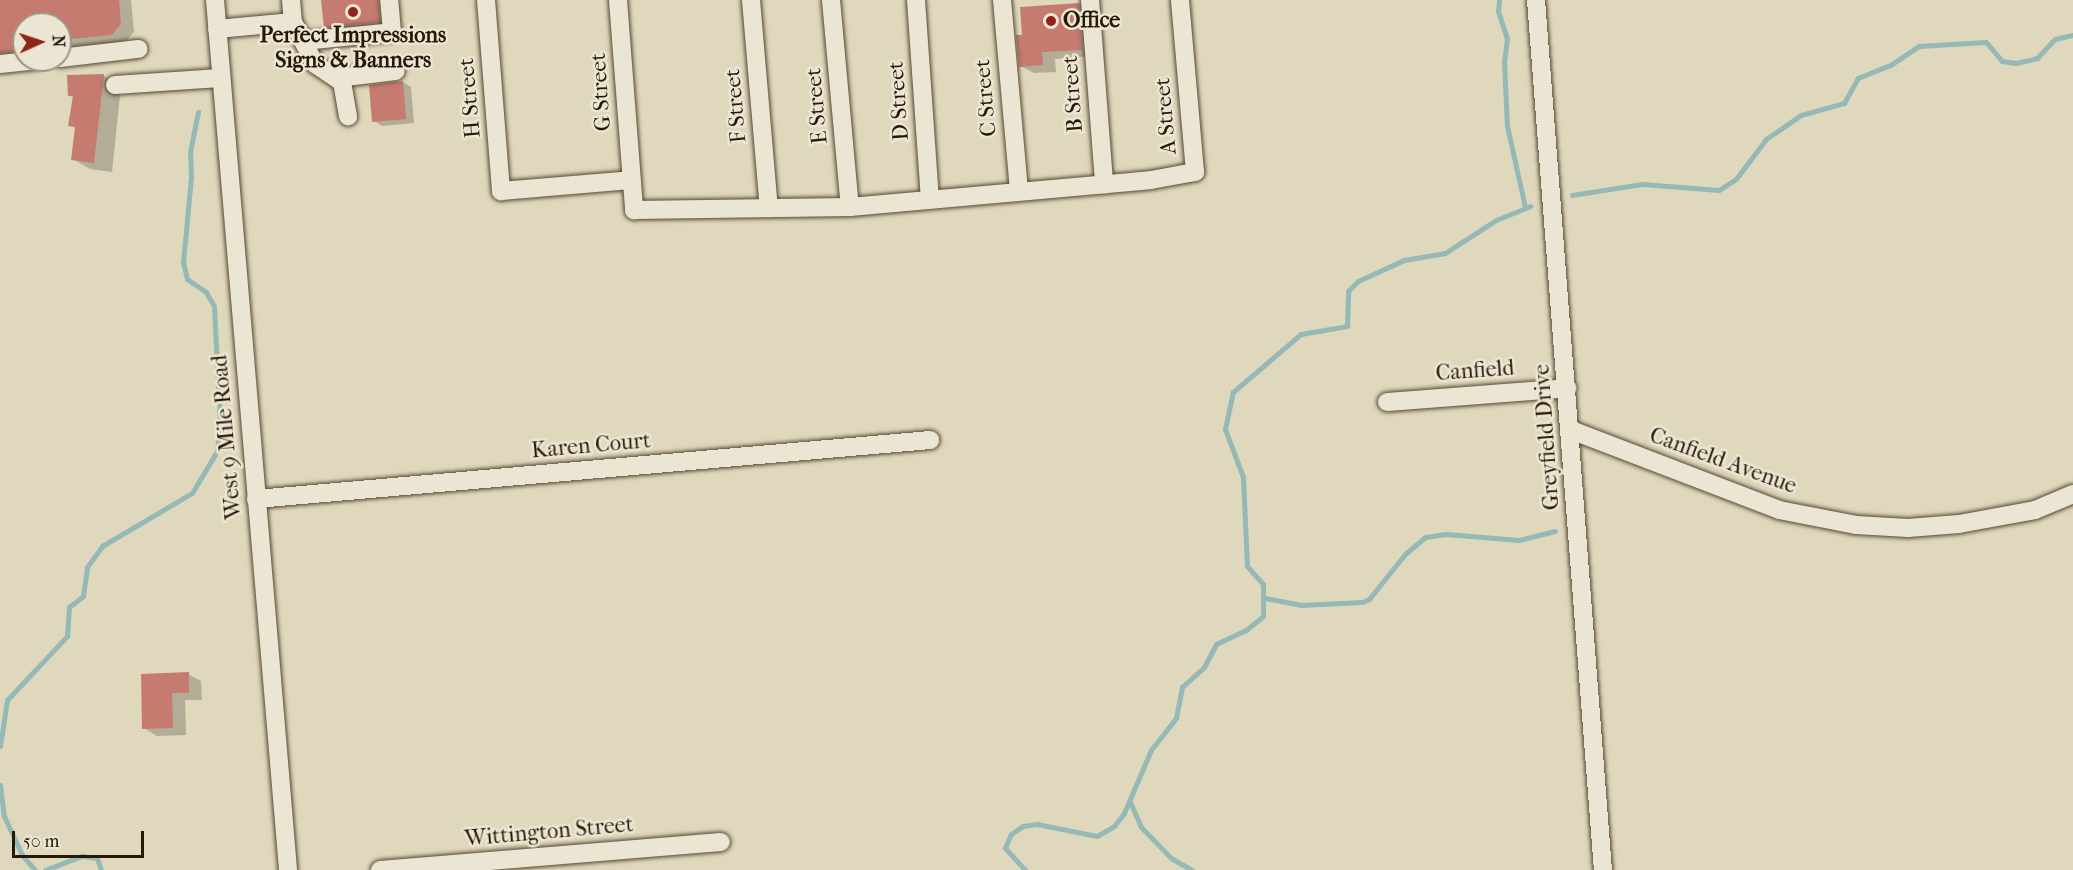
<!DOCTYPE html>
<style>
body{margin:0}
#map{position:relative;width:2073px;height:870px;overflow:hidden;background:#e0d8bc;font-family:"IM FELL French Canon",serif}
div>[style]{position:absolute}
.shadow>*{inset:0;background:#0003}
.stream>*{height:5px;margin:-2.5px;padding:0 2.5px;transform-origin:2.5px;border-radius:2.5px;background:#95b9b6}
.building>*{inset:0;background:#c57b6f}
.roads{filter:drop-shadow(0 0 2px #564733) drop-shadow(0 0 2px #564733)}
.minor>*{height:18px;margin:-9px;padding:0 9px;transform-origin:9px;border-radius:9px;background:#ebe6d3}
.dots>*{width:16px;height:16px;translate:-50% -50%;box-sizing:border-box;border:3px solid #ebe6d3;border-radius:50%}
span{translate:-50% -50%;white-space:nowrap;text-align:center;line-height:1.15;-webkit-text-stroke:5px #ebe6d3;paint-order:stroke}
.poi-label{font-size:22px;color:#281705;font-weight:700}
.left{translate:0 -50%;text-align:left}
.street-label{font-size:22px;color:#281705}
.north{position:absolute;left:12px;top:12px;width:60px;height:60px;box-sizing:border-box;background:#ebe6d3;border:2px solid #9d9381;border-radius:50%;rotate:87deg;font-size:16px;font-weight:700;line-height:24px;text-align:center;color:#281705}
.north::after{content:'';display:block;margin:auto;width:21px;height:27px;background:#8f2418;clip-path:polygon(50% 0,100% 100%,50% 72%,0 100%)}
.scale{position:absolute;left:12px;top:831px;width:132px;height:27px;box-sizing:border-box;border:3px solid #281705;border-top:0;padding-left:8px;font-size:18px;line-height:21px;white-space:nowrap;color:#281705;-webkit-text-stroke:4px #ebe6d3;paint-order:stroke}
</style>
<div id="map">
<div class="shadow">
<i style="clip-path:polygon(0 0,131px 0,134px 32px,125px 42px,60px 48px,60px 24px,24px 24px,24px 58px,0 61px)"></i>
<i style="clip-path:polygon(323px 0,396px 0,397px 31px,343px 37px,325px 27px)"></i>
<i style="clip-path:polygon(1079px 4px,1092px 12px,1095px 56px,1055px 59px,1056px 72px,1034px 73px,1021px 66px)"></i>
<i style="clip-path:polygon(69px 76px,104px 76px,121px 86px,112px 172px,90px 169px,73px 159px,77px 129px,70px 125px,74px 98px,69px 95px)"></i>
<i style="clip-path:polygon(403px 82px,411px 87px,414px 123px,382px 126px,374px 121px)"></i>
<i style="clip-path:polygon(188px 674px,201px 681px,202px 700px,185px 700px,186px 735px,157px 736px,144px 728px,142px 675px)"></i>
</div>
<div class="stream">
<i style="left:1499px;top:0;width:11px;rotate:95deg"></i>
<i style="left:1498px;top:11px;width:28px;rotate:72deg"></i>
<i style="left:1507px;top:38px;width:23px;rotate:97deg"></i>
<i style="left:1504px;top:61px;width:65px;rotate:87.4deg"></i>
<i style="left:1507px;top:126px;width:83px;rotate:77.5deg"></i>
<i style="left:1572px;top:195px;width:71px;rotate:-8.9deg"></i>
<i style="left:1642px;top:184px;width:77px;rotate:4.5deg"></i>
<i style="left:1719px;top:190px;width:20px;rotate:-33deg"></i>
<i style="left:1736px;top:179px;width:50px;rotate:-53.1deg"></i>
<i style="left:1766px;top:139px;width:42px;rotate:-34.4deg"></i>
<i style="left:1801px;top:115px;width:45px;rotate:-15.6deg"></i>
<i style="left:1844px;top:103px;width:29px;rotate:-61deg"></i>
<i style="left:1858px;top:78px;width:37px;rotate:-22deg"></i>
<i style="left:1892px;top:64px;width:32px;rotate:-34deg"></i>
<i style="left:1919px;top:46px;width:67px;rotate:-3.4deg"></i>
<i style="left:1986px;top:42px;width:25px;rotate:50deg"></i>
<i style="left:2002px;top:61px;width:14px;rotate:8deg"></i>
<i style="left:2016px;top:63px;width:22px;rotate:-13deg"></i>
<i style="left:2037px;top:58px;width:26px;rotate:-47deg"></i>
<i style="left:2055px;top:39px;width:18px;rotate:-13deg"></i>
<i style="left:1265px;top:598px;width:37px;rotate:11deg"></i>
<i style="left:1301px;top:605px;width:61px;rotate:-2.8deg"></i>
<i style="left:1362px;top:602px;width:8px;rotate:-23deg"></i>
<i style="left:1369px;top:599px;width:58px;rotate:-51.3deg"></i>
<i style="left:1405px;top:554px;width:26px;rotate:-40deg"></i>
<i style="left:1425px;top:537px;width:21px;rotate:-8deg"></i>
<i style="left:1446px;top:534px;width:73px;rotate:4.7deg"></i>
<i style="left:1519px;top:540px;width:37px;rotate:-14deg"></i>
<i style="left:0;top:746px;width:47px;rotate:-81.3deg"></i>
<i style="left:7px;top:700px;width:88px;rotate:-46.8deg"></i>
<i style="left:67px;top:636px;width:29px;rotate:-86deg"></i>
<i style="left:69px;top:607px;width:18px;rotate:-38deg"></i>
<i style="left:83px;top:596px;width:29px;rotate:-82deg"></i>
<i style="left:87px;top:567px;width:26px;rotate:-54deg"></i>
<i style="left:102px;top:546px;width:104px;rotate:-30.5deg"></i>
<i style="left:192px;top:493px;width:49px;rotate:-59.2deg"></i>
<i style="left:217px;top:451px;width:29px;rotate:-84deg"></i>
<i style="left:220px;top:422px;width:116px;rotate:-93deg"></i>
<i style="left:214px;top:306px;width:16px;rotate:-120deg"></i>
<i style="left:206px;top:292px;width:23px;rotate:-146deg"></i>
<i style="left:187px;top:279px;width:17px;rotate:-103deg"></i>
<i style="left:183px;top:262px;width:85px;rotate:-84.6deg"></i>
<i style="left:191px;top:177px;width:25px;rotate:-92deg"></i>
<i style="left:190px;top:152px;width:41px;rotate:-78.7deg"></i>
<i style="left:0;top:785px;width:31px;rotate:83deg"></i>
<i style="left:4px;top:816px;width:43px;rotate:65.2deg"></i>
<i style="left:22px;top:855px;width:20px;rotate:49deg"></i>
<i style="left:1130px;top:802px;width:27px;rotate:66deg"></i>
<i style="left:1141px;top:827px;width:43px;rotate:45.9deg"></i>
<i style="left:1171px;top:858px;width:24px;rotate:30deg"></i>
<i style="left:45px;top:870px;width:40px;rotate:-21deg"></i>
<i style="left:82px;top:856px;width:15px;rotate:8deg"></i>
<i style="left:97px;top:858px;width:13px;rotate:72deg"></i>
<i style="left:1025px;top:870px;width:30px;rotate:-132deg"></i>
<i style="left:1005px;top:848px;width:15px;rotate:-67deg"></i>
<i style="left:1011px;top:834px;width:14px;rotate:-34deg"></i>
<i style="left:1023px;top:826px;width:14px;rotate:-8deg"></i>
<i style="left:1037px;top:824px;width:61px;rotate:11.3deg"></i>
<i style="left:1097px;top:836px;width:20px;rotate:-30deg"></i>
<i style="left:1114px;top:826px;width:16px;rotate:-52deg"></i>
<i style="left:1124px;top:813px;width:69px;rotate:-66.8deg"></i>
<i style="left:1151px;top:750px;width:41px;rotate:-52deg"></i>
<i style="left:1176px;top:718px;width:32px;rotate:-79deg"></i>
<i style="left:1182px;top:687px;width:30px;rotate:-42deg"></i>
<i style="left:1204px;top:667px;width:26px;rotate:-62deg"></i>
<i style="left:1216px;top:644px;width:33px;rotate:-25deg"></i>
<i style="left:1246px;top:630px;width:22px;rotate:-39deg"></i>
<i style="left:1263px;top:616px;width:32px;rotate:-90deg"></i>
<i style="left:1263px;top:584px;width:24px;rotate:-132deg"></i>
<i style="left:1247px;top:566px;width:89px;rotate:-92.6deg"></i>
<i style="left:1243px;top:477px;width:51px;rotate:-110.6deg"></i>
<i style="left:1225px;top:429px;width:38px;rotate:-78deg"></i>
<i style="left:1233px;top:392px;width:89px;rotate:-40.5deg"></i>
<i style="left:1301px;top:334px;width:47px;rotate:-9.9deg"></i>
<i style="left:1347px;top:326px;width:35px;rotate:-88deg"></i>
<i style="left:1348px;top:291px;width:14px;rotate:-45deg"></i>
<i style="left:1358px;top:281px;width:51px;rotate:-24.5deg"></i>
<i style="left:1404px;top:260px;width:42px;rotate:-9.7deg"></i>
<i style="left:1445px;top:253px;width:61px;rotate:-32.9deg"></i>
<i style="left:1496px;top:220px;width:37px;rotate:-22deg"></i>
</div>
<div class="building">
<i style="clip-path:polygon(0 0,119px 0,121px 24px,112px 35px,60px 40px,60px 24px,24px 24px,23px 50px,0 53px)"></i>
<i style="clip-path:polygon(321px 0,378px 0,380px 22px,324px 28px)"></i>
<i style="clip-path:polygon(1079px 3px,1082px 50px,1042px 52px,1043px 65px,1019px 67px,1016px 35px,1022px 35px,1020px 7px)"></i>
<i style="clip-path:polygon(104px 74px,94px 163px,71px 160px,75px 127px,68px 126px,73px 96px,68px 96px,67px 75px)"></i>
<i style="clip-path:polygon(403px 81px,406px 119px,372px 122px,369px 85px)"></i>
<i style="clip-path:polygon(189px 672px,189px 693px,172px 693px,173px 728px,142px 729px,141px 674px)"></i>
</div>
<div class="roads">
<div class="minor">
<i style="left:215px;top:0;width:873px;rotate:85.2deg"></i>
<i style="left:291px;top:0;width:22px;rotate:85deg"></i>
<i style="left:486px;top:0;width:192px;rotate:85.5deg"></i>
<i style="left:501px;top:191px;width:130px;rotate:-4.8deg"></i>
<i style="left:618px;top:0;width:211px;rotate:85.6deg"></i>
<i style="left:634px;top:210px;width:216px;rotate:-0.8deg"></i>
<i style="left:850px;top:207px;width:302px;rotate:-5.1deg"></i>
<i style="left:1151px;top:180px;width:45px;rotate:-10.3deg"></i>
<i style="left:1195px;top:172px;width:173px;rotate:-95deg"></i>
<i style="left:751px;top:0;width:209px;rotate:85.1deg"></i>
<i style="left:831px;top:0;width:208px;rotate:84.8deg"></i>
<i style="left:916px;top:0;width:199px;rotate:86deg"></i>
<i style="left:1002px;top:0;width:192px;rotate:84.9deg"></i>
<i style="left:1090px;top:0;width:185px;rotate:85.6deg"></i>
<i style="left:1536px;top:0;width:873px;rotate:85.6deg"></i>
<i style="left:217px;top:29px;width:76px;rotate:-5.3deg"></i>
<i style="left:293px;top:22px;width:47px;rotate:62.4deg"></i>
<i style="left:315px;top:64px;width:32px;rotate:34deg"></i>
<i style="left:342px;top:82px;width:35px;rotate:80deg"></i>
<i style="left:304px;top:41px;width:88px;rotate:-5.8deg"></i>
<i style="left:392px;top:32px;width:32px;rotate:-95deg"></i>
<i style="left:60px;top:58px;width:79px;rotate:-6.6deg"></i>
<i style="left:0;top:64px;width:36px;rotate:-6deg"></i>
<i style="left:337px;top:78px;width:59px;rotate:-6.8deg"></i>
<i style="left:115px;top:85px;width:105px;rotate:-3.8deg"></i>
<i style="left:1387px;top:402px;width:181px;rotate:-4.4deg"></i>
<i style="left:1571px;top:430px;width:223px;rotate:21deg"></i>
<i style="left:1779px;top:510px;width:78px;rotate:11deg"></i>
<i style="left:1856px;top:525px;width:52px;rotate:3.3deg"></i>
<i style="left:1908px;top:528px;width:51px;rotate:-4.5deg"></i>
<i style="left:1959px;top:524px;width:77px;rotate:-10.4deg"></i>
<i style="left:2035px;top:510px;width:41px;rotate:-22.8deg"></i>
<i style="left:256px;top:499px;width:677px;rotate:-5deg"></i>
<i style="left:380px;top:870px;width:342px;rotate:-4.7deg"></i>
</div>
</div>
<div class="dots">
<i style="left:353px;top:12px;background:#8f2418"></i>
<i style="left:1051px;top:21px;background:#8f2418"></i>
</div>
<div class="poi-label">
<span class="left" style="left:1063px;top:21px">Office</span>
<span style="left:353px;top:48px">Perfect Impressions<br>Signs &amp; Banners</span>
</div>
<div class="street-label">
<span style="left:601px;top:92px;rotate:-94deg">G Street</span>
<span style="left:1073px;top:94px;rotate:-94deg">B Street</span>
<span style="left:470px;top:98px;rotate:-95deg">H Street</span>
<span style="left:986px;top:98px;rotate:-95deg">C Street</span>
<span style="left:899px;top:101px;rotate:-94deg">D Street</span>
<span style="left:736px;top:106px;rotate:-95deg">F Street</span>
<span style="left:817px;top:106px;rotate:-95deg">E Street</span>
<span style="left:1166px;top:116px;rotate:-95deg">A Street</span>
<span style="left:1475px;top:371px;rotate:-4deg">Canfield</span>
<span style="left:227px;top:437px;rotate:-95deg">West 9 Mile Road</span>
<span style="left:1547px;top:437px;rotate:-94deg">Greyfield Drive</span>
<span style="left:591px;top:446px;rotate:-5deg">Karen Court</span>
<span style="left:1723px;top:461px;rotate:20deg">Canfield Avenue</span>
<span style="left:549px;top:832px;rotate:-5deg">Wittington Street</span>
</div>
<div class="north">N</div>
<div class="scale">50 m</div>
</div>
